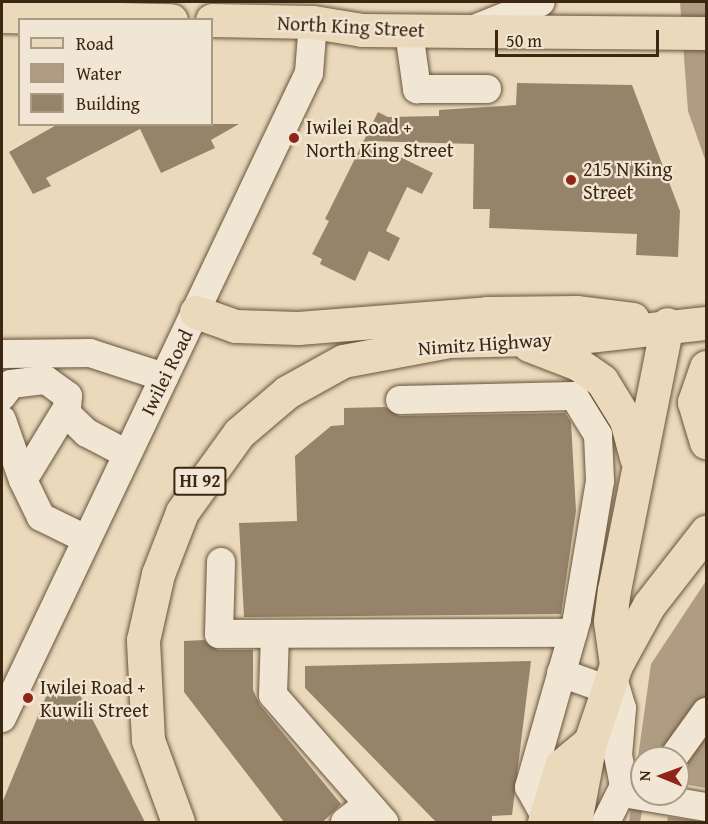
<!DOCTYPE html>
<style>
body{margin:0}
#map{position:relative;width:708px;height:824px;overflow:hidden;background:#ead9bb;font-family:"Gentium Book Plus",serif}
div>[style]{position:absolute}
.water>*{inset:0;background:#af9c82}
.pier>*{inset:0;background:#ead9bb}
.building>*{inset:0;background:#96846a}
.roads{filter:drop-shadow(0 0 2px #68543c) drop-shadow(0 0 2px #68543c)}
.minor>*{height:28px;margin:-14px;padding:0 14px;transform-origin:14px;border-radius:14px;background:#f1e6d3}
.major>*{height:33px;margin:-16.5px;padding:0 16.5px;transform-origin:16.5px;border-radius:16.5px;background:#ead9bb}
.dots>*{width:16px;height:16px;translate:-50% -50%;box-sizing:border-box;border:3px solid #f1e6d3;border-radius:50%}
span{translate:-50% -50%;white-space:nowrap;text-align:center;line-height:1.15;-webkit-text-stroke:4.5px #f1e6d3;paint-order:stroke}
.shield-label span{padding:2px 4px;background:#f1e6d3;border:2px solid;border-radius:4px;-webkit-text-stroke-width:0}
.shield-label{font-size:18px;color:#3c2712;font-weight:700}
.street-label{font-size:20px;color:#3c2712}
.poi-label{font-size:20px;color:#3c2712}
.left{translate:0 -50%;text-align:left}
.frame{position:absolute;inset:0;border:3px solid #3c2712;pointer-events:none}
.legend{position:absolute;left:18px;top:18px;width:195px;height:108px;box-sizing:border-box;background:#f1e6d3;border:2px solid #a99a86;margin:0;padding:8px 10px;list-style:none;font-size:18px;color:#3c2712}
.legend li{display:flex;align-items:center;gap:12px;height:30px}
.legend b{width:30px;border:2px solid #a99a86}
.north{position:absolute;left:630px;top:746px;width:60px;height:60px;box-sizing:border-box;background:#f1e6d3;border:2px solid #a99a86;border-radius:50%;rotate:271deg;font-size:16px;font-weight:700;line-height:24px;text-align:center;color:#3c2712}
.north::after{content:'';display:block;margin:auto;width:21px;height:27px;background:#8f2418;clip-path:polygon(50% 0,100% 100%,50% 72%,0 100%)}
.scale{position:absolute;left:495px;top:30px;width:164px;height:27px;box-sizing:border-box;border:3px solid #3c2712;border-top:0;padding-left:8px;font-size:18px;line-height:21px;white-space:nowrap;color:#3c2712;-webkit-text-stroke:4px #f1e6d3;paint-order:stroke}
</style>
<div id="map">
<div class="water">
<i style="clip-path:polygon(680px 2px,706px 2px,706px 162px,688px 111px)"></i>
<i style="clip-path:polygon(evenodd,706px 581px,706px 822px,629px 822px,651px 664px,706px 581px,642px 758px,678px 758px,678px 794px,642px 794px,642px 758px)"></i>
</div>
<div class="pier">
<i style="clip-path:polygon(639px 769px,642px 794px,678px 794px,678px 783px,706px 788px,706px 822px,668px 817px,667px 822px,640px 822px,644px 802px,633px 800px)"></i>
</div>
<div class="building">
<i style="clip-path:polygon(517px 83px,632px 85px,680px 211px,678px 257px,636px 255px,637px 234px,489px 228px,490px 209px,473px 209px,474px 144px,367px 141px,433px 173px,422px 194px,407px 187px,386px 231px,400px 238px,389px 261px,369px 251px,355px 281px,320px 264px,322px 259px,312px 254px,329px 221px,325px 219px,378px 112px,388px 117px,439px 116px,439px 110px,516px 105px)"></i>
<i style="clip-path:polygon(58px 124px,239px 124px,211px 140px,215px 148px,161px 173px,140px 129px,46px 178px,51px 186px,33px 194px,9px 152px)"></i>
<i style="clip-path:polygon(385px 407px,400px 416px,565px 413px,571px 422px,576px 511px,561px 614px,244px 617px,239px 523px,297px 521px,295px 456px,331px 426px,344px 425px,344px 408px)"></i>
<i style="clip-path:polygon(204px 640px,218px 650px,253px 650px,253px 690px,260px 705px,341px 804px,323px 822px,284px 822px,184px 692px,184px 641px)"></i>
<i style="clip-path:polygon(531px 661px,512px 815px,492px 816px,492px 822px,436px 822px,305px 688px,305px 666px)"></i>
<i style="clip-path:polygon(50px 687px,76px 687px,145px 822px,2px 822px,2px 803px)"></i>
</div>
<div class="roads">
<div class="minor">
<i style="left:472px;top:30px;width:74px;rotate:-22.1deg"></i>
<i style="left:409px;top:32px;width:58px;rotate:82deg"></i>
<i style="left:417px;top:89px;width:70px"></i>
<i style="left:2px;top:354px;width:88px;rotate:-0.7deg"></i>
<i style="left:90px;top:353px;width:78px;rotate:18deg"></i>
<i style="left:2px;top:396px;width:15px;rotate:-53deg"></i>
<i style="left:11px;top:384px;width:35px;rotate:-7deg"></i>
<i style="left:46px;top:380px;width:27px;rotate:36deg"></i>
<i style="left:68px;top:396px;width:12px;rotate:95deg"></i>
<i style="left:67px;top:408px;width:84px;rotate:121.4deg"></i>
<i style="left:23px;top:480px;width:64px;rotate:-109.3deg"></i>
<i style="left:400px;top:400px;width:174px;rotate:-1.3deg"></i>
<i style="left:574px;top:396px;width:46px;rotate:58.4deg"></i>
<i style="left:598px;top:435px;width:46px;rotate:87.5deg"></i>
<i style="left:600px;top:481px;width:140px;rotate:99.5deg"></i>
<i style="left:577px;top:619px;width:175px;rotate:105.9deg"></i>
<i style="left:529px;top:787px;width:35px;rotate:61deg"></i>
<i style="left:65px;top:412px;width:30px;rotate:44deg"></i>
<i style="left:87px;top:433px;width:45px;rotate:27.7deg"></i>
<i style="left:23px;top:480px;width:41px;rotate:64.1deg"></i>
<i style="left:41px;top:517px;width:50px;rotate:26.1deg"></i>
<i style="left:221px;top:562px;width:72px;rotate:91.6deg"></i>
<i style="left:219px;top:634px;width:354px;rotate:-0.2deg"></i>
<i style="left:275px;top:634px;width:61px;rotate:91.9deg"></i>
<i style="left:273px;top:695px;width:169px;rotate:48.8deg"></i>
<i style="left:561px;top:673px;width:48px;rotate:19.6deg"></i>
<i style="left:2px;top:718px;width:714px;rotate:-64.55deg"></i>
<i style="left:309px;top:73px;width:51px;rotate:-85.5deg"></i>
<i style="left:673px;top:758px;width:57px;rotate:-54.3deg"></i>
<i style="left:623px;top:793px;width:84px;rotate:9.6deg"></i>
<i style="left:345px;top:822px;width:29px;rotate:-38deg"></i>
<i style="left:606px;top:822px;width:40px;rotate:-63.4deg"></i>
<i style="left:624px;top:786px;width:32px;rotate:-101deg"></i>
<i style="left:618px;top:755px;width:47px;rotate:-85.1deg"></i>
<i style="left:622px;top:708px;width:34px;rotate:-107deg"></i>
</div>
<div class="major">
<i style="left:2px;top:16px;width:169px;rotate:1.4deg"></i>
<i style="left:212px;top:20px;width:101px;rotate:1.1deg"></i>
<i style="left:313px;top:22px;width:50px;rotate:9.3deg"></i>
<i style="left:362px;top:30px;width:344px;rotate:0.5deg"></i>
<i style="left:196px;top:312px;width:41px;rotate:19.7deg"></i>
<i style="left:235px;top:326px;width:63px;rotate:1.8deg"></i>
<i style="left:298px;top:328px;width:190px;rotate:-4.5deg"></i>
<i style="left:487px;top:313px;width:89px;rotate:-0.6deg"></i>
<i style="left:576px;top:312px;width:57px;rotate:7deg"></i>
<i style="left:529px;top:345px;width:53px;rotate:21.2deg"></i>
<i style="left:578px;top:364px;width:29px;rotate:35deg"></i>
<i style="left:602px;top:381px;width:46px;rotate:58.4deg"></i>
<i style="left:626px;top:420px;width:39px;rotate:75deg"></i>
<i style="left:706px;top:367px;width:37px;rotate:109deg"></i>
<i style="left:694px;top:402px;width:42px;rotate:73.3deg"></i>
<i style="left:616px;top:665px;width:44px;rotate:-97.8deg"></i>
<i style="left:610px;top:621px;width:31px;rotate:-83deg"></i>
<i style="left:614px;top:590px;width:271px;rotate:-78.7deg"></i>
<i style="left:178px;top:822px;width:87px;rotate:-110.1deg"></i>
<i style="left:148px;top:740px;width:100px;rotate:-92.9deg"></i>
<i style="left:143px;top:640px;width:68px;rotate:-77.2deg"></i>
<i style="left:158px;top:574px;width:66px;rotate:-68.8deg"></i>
<i style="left:182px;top:512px;width:97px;rotate:-54.2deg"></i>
<i style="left:239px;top:433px;width:63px;rotate:-40.5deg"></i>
<i style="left:287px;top:392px;width:64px;rotate:-29deg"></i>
<i style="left:343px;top:361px;width:108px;rotate:-10.7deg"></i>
<i style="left:449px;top:341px;width:121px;rotate:-1.4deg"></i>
<i style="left:570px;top:338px;width:137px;rotate:-6.3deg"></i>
<i style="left:544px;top:822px;width:59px;rotate:-73.1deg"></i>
<i style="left:561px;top:766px;width:38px;rotate:-40deg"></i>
<i style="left:575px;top:822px;width:81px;rotate:-79.4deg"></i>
<i style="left:590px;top:742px;width:81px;rotate:-71.3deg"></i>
<i style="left:616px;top:665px;width:68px;rotate:-61.2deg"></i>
<i style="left:649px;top:605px;width:93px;rotate:-52deg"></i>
</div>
</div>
<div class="dots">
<i style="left:294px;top:138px;background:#8f2418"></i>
<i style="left:571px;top:180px;background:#8f2418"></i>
<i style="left:28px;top:698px;background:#8f2418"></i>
</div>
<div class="shield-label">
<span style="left:200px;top:481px">HI 92</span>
</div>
<div class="street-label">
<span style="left:351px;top:26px;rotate:3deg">North King Street</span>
<span style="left:485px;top:343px;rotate:-4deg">Nimitz Highway</span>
<span style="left:166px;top:372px;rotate:-64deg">Iwilei Road</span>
</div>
<div class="poi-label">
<span class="left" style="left:306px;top:138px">Iwilei Road +<br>North King Street</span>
<span class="left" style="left:583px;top:180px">215 N King<br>Street</span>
<span class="left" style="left:40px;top:698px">Iwilei Road +<br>Kuwili Street</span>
</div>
<div class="frame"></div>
<ul class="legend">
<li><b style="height:8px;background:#ead9bb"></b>Road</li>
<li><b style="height:16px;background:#af9c82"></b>Water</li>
<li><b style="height:16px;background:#96846a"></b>Building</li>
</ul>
<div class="north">N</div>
<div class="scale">50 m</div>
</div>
